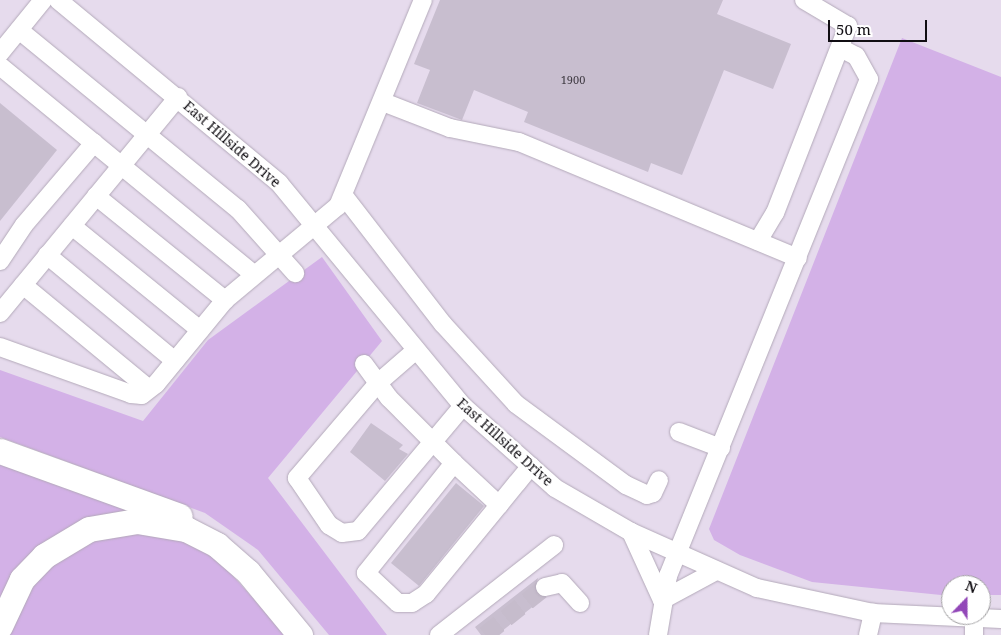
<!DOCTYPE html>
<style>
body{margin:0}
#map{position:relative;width:1001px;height:635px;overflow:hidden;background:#e6dbed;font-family:"Noto Serif",serif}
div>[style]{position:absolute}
.green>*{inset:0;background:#d3b1e7}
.building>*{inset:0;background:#c8becf}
.minor-tunnel>*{height:18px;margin-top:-9px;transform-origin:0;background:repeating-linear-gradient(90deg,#c6bccc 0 18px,transparent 0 27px)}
.roads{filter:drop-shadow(0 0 1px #b3a9b9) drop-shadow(0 0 1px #b3a9b9)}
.minor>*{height:18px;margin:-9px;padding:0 9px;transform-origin:9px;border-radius:9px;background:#fff}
.highway>*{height:25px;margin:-12.5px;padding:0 12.5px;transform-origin:12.5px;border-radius:12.5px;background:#fff}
span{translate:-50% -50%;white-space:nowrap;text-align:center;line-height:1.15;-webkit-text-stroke:4.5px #fff;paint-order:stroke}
.number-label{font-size:11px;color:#3f3a42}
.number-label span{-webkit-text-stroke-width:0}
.street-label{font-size:14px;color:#110e13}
.north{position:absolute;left:941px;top:575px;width:50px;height:50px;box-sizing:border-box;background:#fff;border:1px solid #a09fa1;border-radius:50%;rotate:22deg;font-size:14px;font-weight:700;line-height:20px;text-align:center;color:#110e13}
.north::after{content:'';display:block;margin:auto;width:18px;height:22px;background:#9247b8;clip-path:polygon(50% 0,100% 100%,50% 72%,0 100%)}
.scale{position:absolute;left:828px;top:20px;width:99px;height:22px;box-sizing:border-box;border:2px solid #110e13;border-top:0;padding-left:6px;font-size:15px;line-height:18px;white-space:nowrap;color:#110e13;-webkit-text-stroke:4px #fff;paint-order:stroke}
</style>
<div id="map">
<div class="green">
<i style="clip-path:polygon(902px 38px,1001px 77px,1001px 595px,981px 595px,981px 585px,951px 585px,951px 595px,941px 595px,812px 582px,740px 555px,714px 540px,709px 529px)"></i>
<i style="clip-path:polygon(322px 257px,382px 341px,268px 478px,387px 635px,329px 635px,258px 550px,205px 513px,0 437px,0 370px,143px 421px,208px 340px)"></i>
<i style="clip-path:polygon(0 456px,138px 512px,96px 518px,0 599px)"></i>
<i style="clip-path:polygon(150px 529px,189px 541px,215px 556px,286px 635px,10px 635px,17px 605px,46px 567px,69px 547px,108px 534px)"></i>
</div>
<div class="building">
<i style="clip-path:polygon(440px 0,723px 0,717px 14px,791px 44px,773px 89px,724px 70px,682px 175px,651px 163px,648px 172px,524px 122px,528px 112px,474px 90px,462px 120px,417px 103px,430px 70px,414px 64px)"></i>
<i style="clip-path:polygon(0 103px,57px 150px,0 221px)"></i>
<i style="clip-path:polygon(371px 423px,403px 445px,399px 449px,408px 454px,385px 481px,350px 452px)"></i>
<i style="clip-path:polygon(456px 483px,484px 506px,419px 586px,391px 563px)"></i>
<i style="clip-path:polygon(538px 578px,535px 590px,545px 597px,497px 635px,481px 635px,475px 627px)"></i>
</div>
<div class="minor-tunnel">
<i style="left:485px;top:635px;width:77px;rotate:-38.7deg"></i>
</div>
<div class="roads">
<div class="minor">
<i style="left:58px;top:0;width:287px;rotate:39.6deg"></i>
<i style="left:279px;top:183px;width:289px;rotate:50.5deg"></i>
<i style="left:463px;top:406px;width:123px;rotate:41.7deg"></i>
<i style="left:555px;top:488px;width:88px;rotate:30.1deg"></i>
<i style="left:631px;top:532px;width:138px;rotate:24deg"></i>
<i style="left:757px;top:588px;width:119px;rotate:12.2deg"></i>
<i style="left:873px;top:613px;width:128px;rotate:2.7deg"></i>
<i style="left:19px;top:30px;width:283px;rotate:39.3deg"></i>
<i style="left:238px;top:209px;width:86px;rotate:48.3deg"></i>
<i style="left:0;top:53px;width:68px;rotate:-50.9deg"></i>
<i style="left:0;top:66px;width:329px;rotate:39.4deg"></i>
<i style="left:383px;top:102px;width:72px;rotate:21.2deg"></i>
<i style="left:450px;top:128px;width:70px;rotate:11.5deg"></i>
<i style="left:519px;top:142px;width:302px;rotate:22.6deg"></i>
<i style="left:96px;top:196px;width:166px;rotate:38.9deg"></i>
<i style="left:344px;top:196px;width:162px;rotate:52.3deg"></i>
<i style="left:443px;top:324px;width:108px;rotate:47.6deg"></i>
<i style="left:516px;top:404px;width:137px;rotate:36.4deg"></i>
<i style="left:626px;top:485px;width:23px;rotate:25deg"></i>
<i style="left:647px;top:495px;width:6px;rotate:-18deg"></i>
<i style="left:653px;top:493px;width:14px;rotate:-65deg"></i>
<i style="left:72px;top:226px;width:165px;rotate:39.1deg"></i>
<i style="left:758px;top:241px;width:33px;rotate:-59deg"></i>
<i style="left:775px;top:213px;width:201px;rotate:-68.7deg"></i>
<i style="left:848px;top:26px;width:51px;rotate:-149.4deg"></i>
<i style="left:47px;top:255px;width:166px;rotate:39.6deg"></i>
<i style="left:0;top:261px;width:43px;rotate:-56.3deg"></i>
<i style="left:24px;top:225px;width:108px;rotate:-49.5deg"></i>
<i style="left:23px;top:285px;width:163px;rotate:39.5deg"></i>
<i style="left:0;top:313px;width:280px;rotate:-50.5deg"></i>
<i style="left:0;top:347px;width:139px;rotate:19.7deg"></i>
<i style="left:131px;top:394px;width:11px;rotate:5deg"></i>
<i style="left:142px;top:395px;width:18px;rotate:-38deg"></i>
<i style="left:156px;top:384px;width:109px;rotate:-50.6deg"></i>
<i style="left:225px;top:300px;width:147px;rotate:-39.8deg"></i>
<i style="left:338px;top:206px;width:223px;rotate:-67.6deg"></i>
<i style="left:416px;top:350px;width:50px;rotate:139deg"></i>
<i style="left:378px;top:383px;width:125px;rotate:130.5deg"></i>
<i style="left:297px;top:478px;width:57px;rotate:55.8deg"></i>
<i style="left:329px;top:525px;width:15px;rotate:32deg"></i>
<i style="left:342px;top:533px;width:16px;rotate:-7deg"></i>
<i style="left:358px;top:531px;width:163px;rotate:-50deg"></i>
<i style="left:364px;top:364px;width:42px;rotate:53.7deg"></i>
<i style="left:389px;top:398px;width:92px;rotate:45deg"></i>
<i style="left:679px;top:432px;width:45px;rotate:20.9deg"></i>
<i style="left:499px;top:505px;width:62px;rotate:-137deg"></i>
<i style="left:454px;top:463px;width:141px;rotate:128.7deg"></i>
<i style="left:366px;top:573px;width:44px;rotate:43.2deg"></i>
<i style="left:398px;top:603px;width:14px"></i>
<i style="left:412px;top:603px;width:17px;rotate:-33deg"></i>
<i style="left:426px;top:594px;width:115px;rotate:-50.6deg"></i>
<i style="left:499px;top:505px;width:28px;rotate:-51deg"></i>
<i style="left:517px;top:483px;width:22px;rotate:-51deg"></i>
<i style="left:631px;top:532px;width:75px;rotate:65.5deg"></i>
<i style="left:545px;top:587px;width:17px;rotate:-13deg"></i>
<i style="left:562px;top:583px;width:27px;rotate:48deg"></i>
<i style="left:662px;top:600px;width:61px;rotate:-28.2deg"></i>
<i style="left:974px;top:620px;width:15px;rotate:90deg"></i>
<i style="left:439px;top:635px;width:146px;rotate:-38deg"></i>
<i style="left:658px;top:635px;width:60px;rotate:-80.4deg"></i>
<i style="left:668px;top:576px;width:536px;rotate:-67.98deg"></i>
<i style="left:869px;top:79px;width:26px;rotate:-119deg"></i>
<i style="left:856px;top:56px;width:16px;rotate:-153deg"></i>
<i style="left:868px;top:635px;width:23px;rotate:-77deg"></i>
</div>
<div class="highway">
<i style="left:0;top:451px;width:191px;rotate:19.9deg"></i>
<i style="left:0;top:626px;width:52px;rotate:-64.9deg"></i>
<i style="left:22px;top:579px;width:32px;rotate:-46deg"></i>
<i style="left:44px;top:556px;width:52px;rotate:-31deg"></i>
<i style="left:89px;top:529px;width:49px;rotate:-9.5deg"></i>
<i style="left:137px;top:521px;width:50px;rotate:9.3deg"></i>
<i style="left:186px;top:529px;width:35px;rotate:27deg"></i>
<i style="left:217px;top:545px;width:41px;rotate:41.1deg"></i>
<i style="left:248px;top:572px;width:82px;rotate:50.5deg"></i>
</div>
</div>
<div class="number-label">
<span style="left:573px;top:80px">1900</span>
</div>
<div class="street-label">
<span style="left:232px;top:144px;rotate:41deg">East Hillside Drive</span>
<span style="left:505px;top:442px;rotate:42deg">East Hillside Drive</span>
</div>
<div class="north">N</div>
<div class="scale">50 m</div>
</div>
